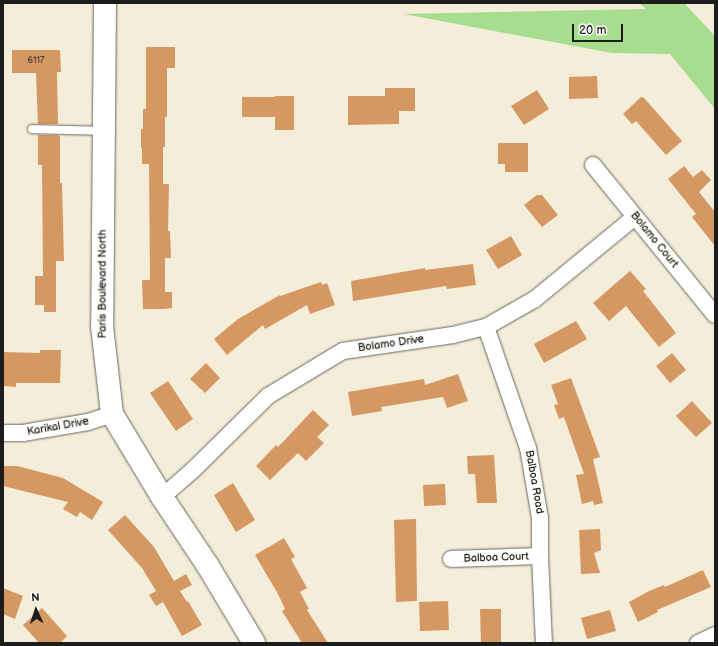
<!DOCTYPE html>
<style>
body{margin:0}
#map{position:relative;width:718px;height:646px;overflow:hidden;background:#f3edd9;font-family:"Balsamiq Sans",sans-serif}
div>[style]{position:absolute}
.green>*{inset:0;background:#a6dd8e}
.building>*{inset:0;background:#d69862}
.roads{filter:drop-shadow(0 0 1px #67655e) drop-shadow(0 0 1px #67655e)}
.lane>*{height:8px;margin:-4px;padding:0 4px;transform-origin:4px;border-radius:4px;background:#fff}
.street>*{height:16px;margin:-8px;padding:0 8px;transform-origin:8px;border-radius:8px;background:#fff}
.secondary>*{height:22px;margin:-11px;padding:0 11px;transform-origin:11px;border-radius:11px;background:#fff}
span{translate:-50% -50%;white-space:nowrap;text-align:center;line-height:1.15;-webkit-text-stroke:3px #fdfcf7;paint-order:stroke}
.number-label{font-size:9px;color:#4a3b2e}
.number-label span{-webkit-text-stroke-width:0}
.street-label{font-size:11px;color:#1c1c1c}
.frame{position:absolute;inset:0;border:4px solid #1c1c1c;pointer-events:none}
.north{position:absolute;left:16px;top:590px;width:40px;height:40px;-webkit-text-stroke:3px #fdfcf7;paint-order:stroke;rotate:357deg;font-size:11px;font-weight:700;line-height:16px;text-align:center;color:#1c1c1c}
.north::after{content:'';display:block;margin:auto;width:14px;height:18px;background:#1c1c1c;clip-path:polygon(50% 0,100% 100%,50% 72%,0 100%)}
.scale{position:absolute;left:572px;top:24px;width:51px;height:18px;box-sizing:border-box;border:2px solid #1c1c1c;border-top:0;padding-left:5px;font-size:12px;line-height:14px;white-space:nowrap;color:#1c1c1c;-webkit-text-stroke:3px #fdfcf7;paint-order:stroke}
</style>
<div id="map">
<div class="green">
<i style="clip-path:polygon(639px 3px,684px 3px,715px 36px,715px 109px,670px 54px,612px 53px,404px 14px,646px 9px)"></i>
</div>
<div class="building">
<i style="clip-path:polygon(146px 47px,175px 47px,175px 68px,167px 68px,167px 117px,165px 117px,165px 147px,163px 147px,163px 184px,169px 184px,168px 231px,170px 231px,171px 258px,165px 258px,165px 292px,172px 292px,172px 308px,164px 309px,143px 309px,142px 280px,150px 280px,149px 164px,142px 164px,142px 148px,141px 148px,141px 129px,143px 129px,143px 109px,146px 109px)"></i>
<i style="clip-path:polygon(12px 50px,60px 50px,61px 72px,57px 72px,58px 124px,38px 124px,36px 73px,12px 73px)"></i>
<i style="clip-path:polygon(597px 76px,598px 98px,569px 99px,569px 77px)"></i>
<i style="clip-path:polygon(385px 88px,415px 88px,415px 111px,399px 111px,399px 124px,348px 125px,348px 96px,385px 96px)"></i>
<i style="clip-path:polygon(537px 90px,549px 109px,524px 125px,511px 106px)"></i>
<i style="clip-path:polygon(275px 96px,294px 96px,294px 130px,275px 130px,275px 117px,242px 117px,242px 97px,275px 97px)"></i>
<i style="clip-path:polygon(641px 97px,644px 98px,682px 141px,666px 155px,636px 121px,632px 124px,623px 114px)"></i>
<i style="clip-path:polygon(38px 135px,58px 135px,60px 137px,60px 183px,62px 183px,64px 261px,56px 261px,56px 312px,44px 312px,44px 305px,35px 305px,35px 276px,43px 276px,42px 165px,38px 165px)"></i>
<i style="clip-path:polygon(498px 143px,528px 143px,528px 172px,505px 172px,505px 164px,498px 164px)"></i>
<i style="clip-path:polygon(684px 166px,693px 177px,702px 170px,711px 180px,699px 192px,715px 212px,715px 246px,692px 217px,696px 214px,668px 179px)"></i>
<i style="clip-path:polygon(537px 195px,542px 195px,558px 215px,542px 227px,524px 205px)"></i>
<i style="clip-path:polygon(511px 236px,522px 255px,498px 269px,486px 250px)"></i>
<i style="clip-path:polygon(473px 264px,476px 285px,447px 289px,446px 286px,353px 301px,351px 281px,425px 268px,425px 270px)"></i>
<i style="clip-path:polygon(630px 271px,646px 289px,643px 291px,676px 333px,659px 347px,626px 306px,609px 321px,593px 303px)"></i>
<i style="clip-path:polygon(321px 282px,322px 285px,327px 283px,335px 305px,310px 314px,307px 305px,265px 329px,263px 325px,227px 355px,214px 339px,238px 319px,280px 295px,280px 296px)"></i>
<i style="clip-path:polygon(576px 321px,587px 339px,544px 363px,534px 344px)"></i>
<i style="clip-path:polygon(40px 350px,61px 350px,60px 383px,16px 383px,16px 387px,3px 386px,3px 352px,40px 353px)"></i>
<i style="clip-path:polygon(672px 353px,686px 370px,670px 383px,656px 366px)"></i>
<i style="clip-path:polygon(206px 363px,220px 378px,205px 393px,190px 379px)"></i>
<i style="clip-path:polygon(458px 374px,468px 401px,447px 408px,443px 397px,381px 407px,382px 411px,352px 416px,348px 392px,424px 379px,425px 385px)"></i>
<i style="clip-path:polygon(571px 378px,600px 457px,593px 459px,603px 503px,594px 505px,593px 501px,582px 504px,576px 475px,584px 474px,564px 417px,559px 419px,554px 405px,558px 404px,551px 385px)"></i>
<i style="clip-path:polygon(168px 381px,193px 419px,176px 431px,150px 393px)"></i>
<i style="clip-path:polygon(692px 401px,712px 423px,696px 437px,676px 416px)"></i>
<i style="clip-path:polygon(313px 410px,329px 425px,317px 437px,324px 443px,306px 461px,298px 453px,270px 480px,256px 466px,276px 445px,278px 447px)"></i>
<i style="clip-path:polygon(494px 455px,497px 503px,477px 503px,475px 474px,468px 474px,467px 456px)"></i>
<i style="clip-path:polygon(3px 466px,17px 466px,63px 478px,103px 502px,92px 520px,80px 512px,77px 517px,63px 509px,68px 502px,3px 486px)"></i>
<i style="clip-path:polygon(233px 483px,255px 520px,236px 532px,214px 495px)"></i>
<i style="clip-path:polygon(445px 484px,446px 505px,424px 506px,423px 485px)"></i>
<i style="clip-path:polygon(125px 515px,154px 547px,174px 581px,186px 574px,192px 585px,180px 591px,187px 602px,188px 601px,202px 625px,182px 636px,163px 602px,156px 606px,149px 595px,156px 591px,142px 568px,108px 530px)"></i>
<i style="clip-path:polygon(416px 519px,417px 601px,396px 602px,394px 520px)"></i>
<i style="clip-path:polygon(600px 529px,601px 550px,594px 553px,600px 573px,581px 574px,579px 530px)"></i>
<i style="clip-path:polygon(284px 538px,295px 557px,291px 559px,307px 588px,300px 592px,309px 609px,307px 610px,328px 643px,302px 643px,282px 611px,285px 609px,278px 594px,255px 555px)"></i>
<i style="clip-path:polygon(703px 570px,711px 587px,657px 610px,658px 612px,638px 622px,629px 602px,649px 591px,664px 585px,665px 587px)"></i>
<i style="clip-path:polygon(3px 588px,23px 596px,15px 619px,3px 614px)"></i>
<i style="clip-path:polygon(448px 601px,449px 630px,420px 631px,419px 602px)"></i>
<i style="clip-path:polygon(42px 608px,67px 636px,60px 643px,39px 643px,23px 625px)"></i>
<i style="clip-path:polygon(480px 609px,501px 609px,501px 643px,481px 643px)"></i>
<i style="clip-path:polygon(610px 610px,616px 631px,587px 639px,581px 618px)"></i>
</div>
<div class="roads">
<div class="lane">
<i style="left:32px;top:129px;width:71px;rotate:1.6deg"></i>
</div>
<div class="street">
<i style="left:593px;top:165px;width:193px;rotate:50.9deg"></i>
<i style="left:486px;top:327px;width:128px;rotate:70.9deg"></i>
<i style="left:528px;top:448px;width:71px;rotate:80.3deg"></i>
<i style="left:540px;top:518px;width:38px;rotate:90deg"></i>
<i style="left:540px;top:556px;width:87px;rotate:87.4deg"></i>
<i style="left:3px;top:433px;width:20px"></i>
<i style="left:23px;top:433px;width:66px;rotate:-9.6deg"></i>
<i style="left:88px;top:422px;width:25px;rotate:-18deg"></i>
<i style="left:162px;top:497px;width:40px;rotate:-41deg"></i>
<i style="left:192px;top:471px;width:107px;rotate:-44.6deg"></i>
<i style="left:268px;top:396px;width:87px;rotate:-31deg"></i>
<i style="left:343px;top:351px;width:111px;rotate:-8.3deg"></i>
<i style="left:453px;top:335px;width:34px;rotate:-14deg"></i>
<i style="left:486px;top:327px;width:56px;rotate:-29.7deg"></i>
<i style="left:535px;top:299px;width:129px;rotate:-39.4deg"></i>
<i style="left:451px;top:559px;width:89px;rotate:-1.9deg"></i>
<i style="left:698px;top:643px;width:19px;rotate:-25deg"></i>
</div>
<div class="secondary">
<i style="left:105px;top:3px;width:323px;rotate:90.5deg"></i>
<i style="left:102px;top:326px;width:89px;rotate:83.5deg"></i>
<i style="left:112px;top:414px;width:97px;rotate:58.9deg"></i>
<i style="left:162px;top:497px;width:83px;rotate:56.3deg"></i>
<i style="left:208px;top:566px;width:90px;rotate:59.1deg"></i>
</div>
</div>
<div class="number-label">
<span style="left:36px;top:61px">6117</span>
</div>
<div class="street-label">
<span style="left:654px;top:240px;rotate:51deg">Bolamo Court</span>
<span style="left:103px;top:284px;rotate:-90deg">Paris Boulevard North</span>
<span style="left:391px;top:344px;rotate:-8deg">Bolamo Drive</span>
<span style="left:58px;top:427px;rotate:-10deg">Karikal Drive</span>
<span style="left:534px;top:482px;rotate:80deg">Balboa Road</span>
<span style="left:496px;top:558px;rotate:-2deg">Balboa Court</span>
</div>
<div class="frame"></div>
<div class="north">N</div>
<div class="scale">20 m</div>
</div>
